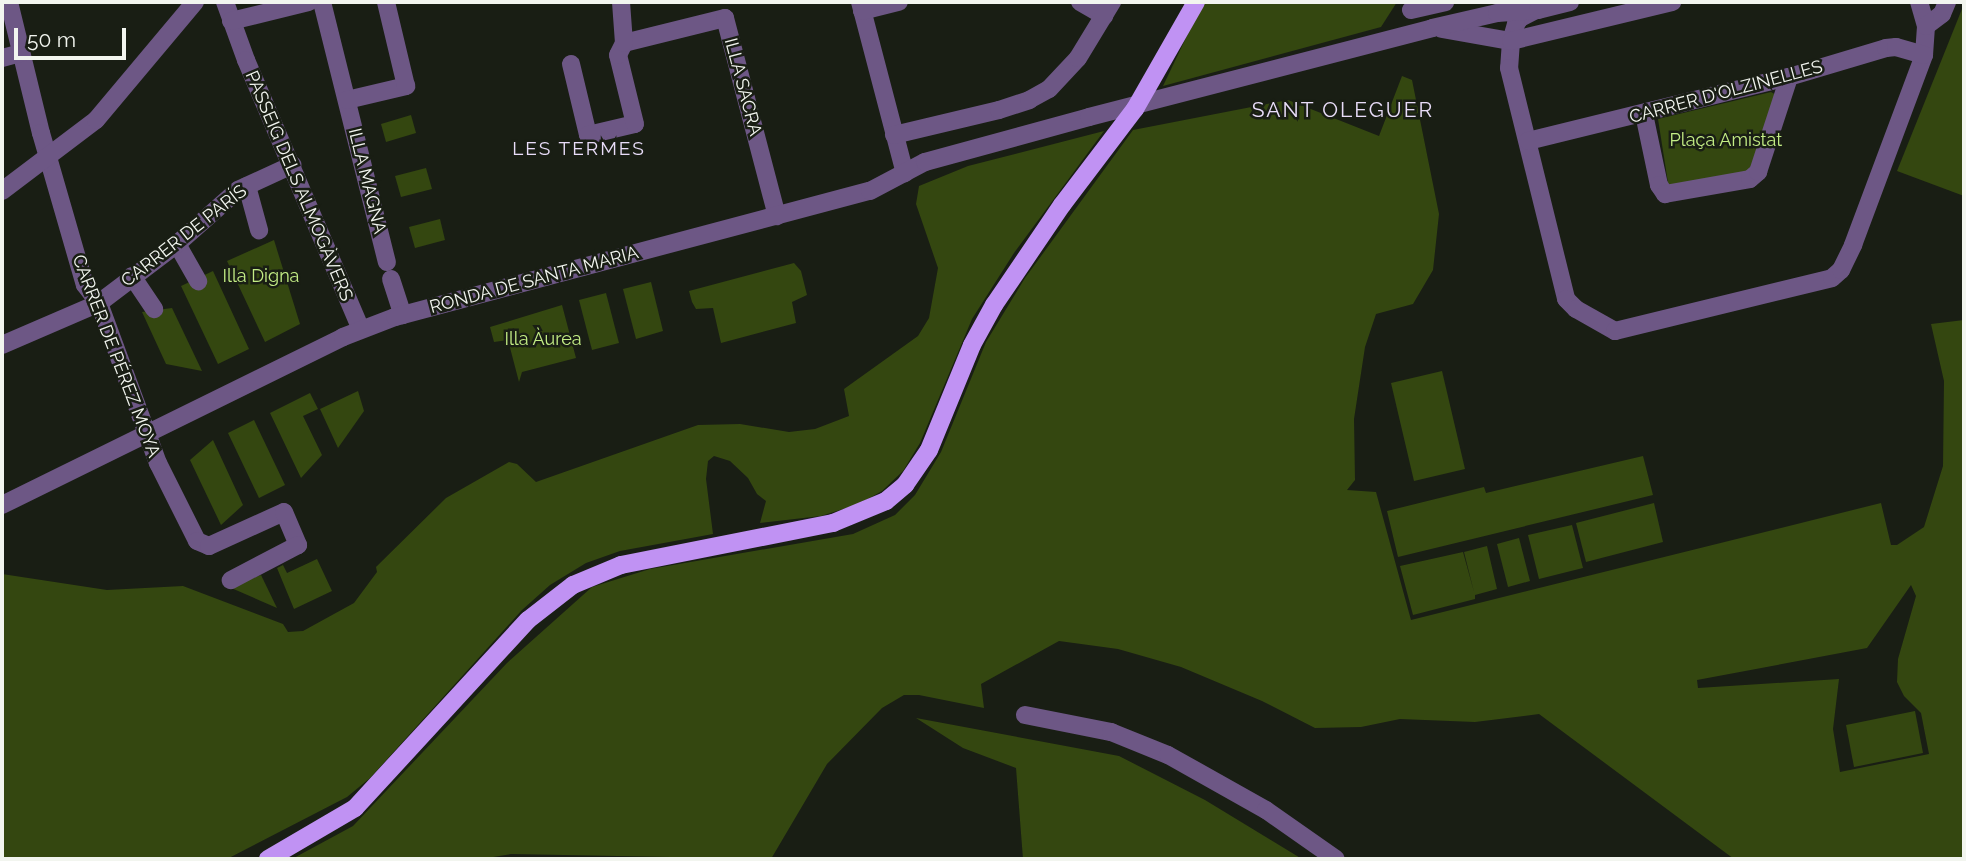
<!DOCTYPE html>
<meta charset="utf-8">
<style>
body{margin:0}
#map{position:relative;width:1966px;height:861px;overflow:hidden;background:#191e14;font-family:Raleway,sans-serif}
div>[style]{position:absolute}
.green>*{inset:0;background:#344710}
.minor>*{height:18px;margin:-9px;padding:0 9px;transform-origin:9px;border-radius:9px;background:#6d5785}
.major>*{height:18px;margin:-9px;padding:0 9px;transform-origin:9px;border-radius:9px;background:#c092f3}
span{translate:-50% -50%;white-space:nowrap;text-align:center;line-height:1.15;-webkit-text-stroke:5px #191e14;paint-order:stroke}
.street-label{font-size:18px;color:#f2f5ef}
.park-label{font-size:18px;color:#c3ed85}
.neighbourhood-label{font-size:19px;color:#e9ddf9;letter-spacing:2px}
.quarter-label{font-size:21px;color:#e9ddf9;letter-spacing:2px}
.frame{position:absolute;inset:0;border:4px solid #f2f5ef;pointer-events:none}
.scale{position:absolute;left:14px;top:28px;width:112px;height:32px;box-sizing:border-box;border:4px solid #f2f5ef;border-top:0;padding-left:9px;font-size:21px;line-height:24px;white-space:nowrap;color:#f2f5ef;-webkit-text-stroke:5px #191e14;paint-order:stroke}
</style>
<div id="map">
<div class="green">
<i style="clip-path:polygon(1203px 2px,1397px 2px,1381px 27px,1163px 86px)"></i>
<i style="clip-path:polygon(1964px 4px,1964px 196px,1897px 171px)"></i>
<i style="clip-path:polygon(evenodd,1402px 76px,1412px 80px,1439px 214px,1433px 270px,1413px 304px,1376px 314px,1365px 347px,1354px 419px,1355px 480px,1347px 490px,1376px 492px,1411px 620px,1881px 503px,1891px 545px,1897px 545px,1924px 527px,1943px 466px,1944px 381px,1931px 324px,1964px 320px,1964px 859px,1734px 859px,1539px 714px,1475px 722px,1400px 719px,1361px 727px,1315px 728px,1262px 701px,1181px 667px,1118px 649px,1059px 641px,981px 684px,984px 708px,919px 695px,904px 695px,882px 708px,827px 764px,771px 859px,511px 854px,481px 859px,292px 859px,353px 826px,507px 663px,592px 587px,650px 569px,853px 534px,895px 515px,915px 495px,941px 452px,986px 342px,1025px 278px,1133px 130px,1288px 100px,1379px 136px,1402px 76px,1911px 585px,1916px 596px,1898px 659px,1897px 682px,1904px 696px,1921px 713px,1929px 754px,1840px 772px,1833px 729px,1839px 679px,1698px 688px,1697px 680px,1867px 648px,1911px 585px)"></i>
<i style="clip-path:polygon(1771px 92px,1778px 96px,1754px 170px,1669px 189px,1658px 119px)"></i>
<i style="clip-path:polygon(411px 115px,416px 133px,386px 142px,381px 124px)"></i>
<i style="clip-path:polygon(1104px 131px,1014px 253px,972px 319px,920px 443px,903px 471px,882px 491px,859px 504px,821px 516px,760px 523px,766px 501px,757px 494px,748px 478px,730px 461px,714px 456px,708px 461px,706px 479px,713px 534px,620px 551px,586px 563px,550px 585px,522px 610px,370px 778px,347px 797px,227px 859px,2px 859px,2px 574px,107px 590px,183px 586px,283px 624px,288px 632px,303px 631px,354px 603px,377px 572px,376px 567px,446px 498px,509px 462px,517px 464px,536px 482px,698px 425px,740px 424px,789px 432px,815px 429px,849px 416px,844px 389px,918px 336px,929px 318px,938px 268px,916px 204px,919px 186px,968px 166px)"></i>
<i style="clip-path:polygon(426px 168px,432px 189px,401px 197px,395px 176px)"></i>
<i style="clip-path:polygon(440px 219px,445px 240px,415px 248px,409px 227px)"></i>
<i style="clip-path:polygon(274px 240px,300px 324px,265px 342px,227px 261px)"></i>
<i style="clip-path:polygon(794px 263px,801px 271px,807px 295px,792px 302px,796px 323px,721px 343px,713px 308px,696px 309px,692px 302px,689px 291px)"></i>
<i style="clip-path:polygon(213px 271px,249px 349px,218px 364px,181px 286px)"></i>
<i style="clip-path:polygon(651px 282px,663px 331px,636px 339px,623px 289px)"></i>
<i style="clip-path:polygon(606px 293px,619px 343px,592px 350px,579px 300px)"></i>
<i style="clip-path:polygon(562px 305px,576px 358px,522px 372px,519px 382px,508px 340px,494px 342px,490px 327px)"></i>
<i style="clip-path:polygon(172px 308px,202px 371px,166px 364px,142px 312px)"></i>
<i style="clip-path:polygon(1442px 371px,1465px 469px,1414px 481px,1391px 383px)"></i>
<i style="clip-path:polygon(358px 391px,364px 411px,338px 448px,320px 409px)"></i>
<i style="clip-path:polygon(310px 393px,318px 409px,303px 416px,322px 455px,301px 478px,270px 413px)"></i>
<i style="clip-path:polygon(254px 420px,285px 485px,259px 498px,228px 433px)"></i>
<i style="clip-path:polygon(213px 440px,243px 505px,221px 525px,190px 460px)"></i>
<i style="clip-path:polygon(1643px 456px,1653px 495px,1398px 557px,1387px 511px,1484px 487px,1486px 493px)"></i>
<i style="clip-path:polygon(1654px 503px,1663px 542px,1586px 562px,1576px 523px)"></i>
<i style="clip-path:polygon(1572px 525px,1583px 568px,1539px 579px,1528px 535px)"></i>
<i style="clip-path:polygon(1519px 538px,1530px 581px,1508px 587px,1497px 544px)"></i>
<i style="clip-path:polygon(1487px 546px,1497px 589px,1475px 595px,1475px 599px,1413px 615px,1400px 566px,1463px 552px,1474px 592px,1464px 552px)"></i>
<i style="clip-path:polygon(317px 559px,332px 591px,294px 609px,277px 568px,283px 565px,287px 573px)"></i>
<i style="clip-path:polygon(261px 575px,277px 608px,229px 587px)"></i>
<i style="clip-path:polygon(1915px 711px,1923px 753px,1854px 767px,1846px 725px)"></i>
<i style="clip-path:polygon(916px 718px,1119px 756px,1205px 800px,1302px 859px,1023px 859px,1016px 768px,963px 748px)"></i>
</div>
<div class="minor">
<i style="left:9px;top:2px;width:135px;rotate:76.3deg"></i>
<i style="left:41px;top:133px;width:158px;rotate:73.9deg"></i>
<i style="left:85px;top:285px;width:23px;rotate:52deg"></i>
<i style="left:99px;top:303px;width:171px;rotate:69.8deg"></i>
<i style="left:158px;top:463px;width:87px;rotate:63.4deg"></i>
<i style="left:197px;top:541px;width:13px;rotate:23deg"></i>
<i style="left:209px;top:546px;width:82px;rotate:-24.4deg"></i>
<i style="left:284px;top:512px;width:36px;rotate:67deg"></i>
<i style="left:298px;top:545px;width:76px;rotate:152.4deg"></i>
<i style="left:225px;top:2px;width:62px;rotate:70.1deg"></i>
<i style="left:246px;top:60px;width:293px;rotate:66.9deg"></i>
<i style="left:322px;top:2px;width:268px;rotate:76deg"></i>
<i style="left:860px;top:2px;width:177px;rotate:75.3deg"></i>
<i style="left:1080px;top:2px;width:28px;rotate:30deg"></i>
<i style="left:1411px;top:10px;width:35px;rotate:-13deg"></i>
<i style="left:862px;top:11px;width:38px;rotate:-14deg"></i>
<i style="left:1534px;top:11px;width:16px;rotate:153deg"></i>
<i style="left:1520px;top:18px;width:7px;rotate:124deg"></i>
<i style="left:1516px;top:24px;width:18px;rotate:106deg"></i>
<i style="left:1511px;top:41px;width:27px;rotate:94deg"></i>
<i style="left:1509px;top:68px;width:238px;rotate:76.1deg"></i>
<i style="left:1566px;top:299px;width:14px;rotate:45deg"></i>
<i style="left:1576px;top:309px;width:45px;rotate:29.4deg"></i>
<i style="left:1615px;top:331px;width:223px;rotate:-13.7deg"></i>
<i style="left:1832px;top:278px;width:12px;rotate:-42deg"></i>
<i style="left:1841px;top:270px;width:28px;rotate:-64deg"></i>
<i style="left:1853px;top:245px;width:203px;rotate:-69.5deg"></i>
<i style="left:1924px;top:55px;width:29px;rotate:-86deg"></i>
<i style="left:1926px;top:26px;width:25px;rotate:-106deg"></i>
<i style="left:231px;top:21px;width:80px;rotate:-13.7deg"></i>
<i style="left:1926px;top:26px;width:20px;rotate:-37deg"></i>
<i style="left:1942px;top:14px;width:13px;rotate:-67deg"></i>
<i style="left:1442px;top:29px;width:70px;rotate:9.9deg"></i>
<i style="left:1511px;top:41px;width:166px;rotate:-13.6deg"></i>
<i style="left:624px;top:43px;width:104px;rotate:-13.9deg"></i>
<i style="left:725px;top:18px;width:205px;rotate:75.3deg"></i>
<i style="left:2px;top:58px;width:20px;rotate:-15deg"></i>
<i style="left:571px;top:64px;width:73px;rotate:76.5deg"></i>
<i style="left:588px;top:135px;width:48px;rotate:-13.2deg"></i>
<i style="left:635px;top:124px;width:71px;rotate:-103.8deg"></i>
<i style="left:618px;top:55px;width:13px;rotate:-63deg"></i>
<i style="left:624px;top:43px;width:41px;rotate:-94.2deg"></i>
<i style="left:347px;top:100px;width:61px;rotate:-13.3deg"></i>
<i style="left:406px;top:86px;width:86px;rotate:-103.4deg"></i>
<i style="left:1644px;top:114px;width:73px;rotate:78.1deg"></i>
<i style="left:1659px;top:185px;width:11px;rotate:56deg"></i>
<i style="left:1665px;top:194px;width:86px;rotate:-10deg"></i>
<i style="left:1750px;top:179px;width:11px;rotate:-41deg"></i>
<i style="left:1758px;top:172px;width:100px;rotate:-71.9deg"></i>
<i style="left:894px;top:135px;width:108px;rotate:-13.4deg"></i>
<i style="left:999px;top:110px;width:32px;rotate:-18deg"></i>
<i style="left:1029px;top:100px;width:23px;rotate:-29deg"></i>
<i style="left:1049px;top:89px;width:42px;rotate:-46.9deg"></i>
<i style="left:1078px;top:58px;width:66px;rotate:-58.7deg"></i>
<i style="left:1528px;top:141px;width:269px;rotate:-13.8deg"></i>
<i style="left:1789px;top:77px;width:101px;rotate:-16.6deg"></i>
<i style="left:1886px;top:48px;width:10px;rotate:-6deg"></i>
<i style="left:1896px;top:47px;width:29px;rotate:16deg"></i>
<i style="left:247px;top:186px;width:46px;rotate:74.7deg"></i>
<i style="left:2px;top:191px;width:118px;rotate:-37.1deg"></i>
<i style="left:96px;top:120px;width:154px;rotate:-50deg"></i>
<i style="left:177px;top:244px;width:43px;rotate:60.4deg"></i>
<i style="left:132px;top:276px;width:40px;rotate:56deg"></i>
<i style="left:391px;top:279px;width:38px;rotate:72deg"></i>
<i style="left:2px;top:345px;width:106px;rotate:-23.4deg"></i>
<i style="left:99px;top:303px;width:98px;rotate:-37.1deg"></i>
<i style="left:177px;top:244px;width:81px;rotate:-41.5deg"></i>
<i style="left:238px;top:190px;width:60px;rotate:-24.8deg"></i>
<i style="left:2px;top:505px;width:380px;rotate:-26.2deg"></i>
<i style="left:343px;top:337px;width:56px;rotate:-21deg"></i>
<i style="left:395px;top:317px;width:491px;rotate:-14.9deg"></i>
<i style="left:870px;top:191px;width:62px;rotate:-27.8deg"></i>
<i style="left:925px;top:162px;width:170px;rotate:-15.3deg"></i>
<i style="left:1089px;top:117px;width:354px;rotate:-14.5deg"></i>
<i style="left:1432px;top:28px;width:67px;rotate:-13deg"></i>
<i style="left:1497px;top:13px;width:41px;rotate:-4.2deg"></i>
<i style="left:1538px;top:10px;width:33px;rotate:-14deg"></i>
<i style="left:1025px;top:715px;width:88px;rotate:11.2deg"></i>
<i style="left:1111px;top:732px;width:61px;rotate:22deg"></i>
<i style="left:1168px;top:755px;width:112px;rotate:29.3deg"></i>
<i style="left:1266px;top:810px;width:85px;rotate:35deg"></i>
</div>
<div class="major">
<i style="left:268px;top:859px;width:101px;rotate:-30.4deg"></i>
<i style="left:355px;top:808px;width:255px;rotate:-47.4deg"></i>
<i style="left:528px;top:620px;width:57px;rotate:-37.9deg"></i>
<i style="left:573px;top:585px;width:52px;rotate:-22.6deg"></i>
<i style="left:621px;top:565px;width:216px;rotate:-11.2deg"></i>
<i style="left:833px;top:523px;width:57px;rotate:-22.5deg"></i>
<i style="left:886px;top:501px;width:25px;rotate:-40deg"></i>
<i style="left:905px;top:485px;width:42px;rotate:-55.6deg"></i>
<i style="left:929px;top:450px;width:113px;rotate:-67.7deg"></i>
<i style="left:972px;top:345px;width:46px;rotate:-61.2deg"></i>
<i style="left:994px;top:305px;width:121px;rotate:-55.8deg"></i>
<i style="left:1062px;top:205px;width:121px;rotate:-52.8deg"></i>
<i style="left:1135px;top:109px;width:123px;rotate:-60.3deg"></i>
</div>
<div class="street-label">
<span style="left:743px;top:87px;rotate:75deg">ILLA SACRA</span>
<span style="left:1726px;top:92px;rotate:-15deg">CARRER D'OLZINELLES</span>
<span style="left:367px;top:181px;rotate:76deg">ILLA MAGNA</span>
<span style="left:299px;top:186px;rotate:67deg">PASSEIG DELS ALMOGÀVERS</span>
<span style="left:184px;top:236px;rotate:-38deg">CARRER DE PARÍS</span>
<span style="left:534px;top:280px;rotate:-15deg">RONDA DE SANTA MARIA</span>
<span style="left:116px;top:356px;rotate:69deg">CARRER DE PÉREZ MOYA</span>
</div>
<div class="park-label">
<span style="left:1726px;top:140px">Plaça Amistat</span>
<span style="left:261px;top:276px">Illa Digna</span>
<span style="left:543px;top:339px">Illa Àurea</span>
</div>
<div class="neighbourhood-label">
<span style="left:579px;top:149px">LES TERMES</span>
</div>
<div class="quarter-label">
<span style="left:1343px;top:110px">SANT OLEGUER</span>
</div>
<div class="frame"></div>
<div class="scale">50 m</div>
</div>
